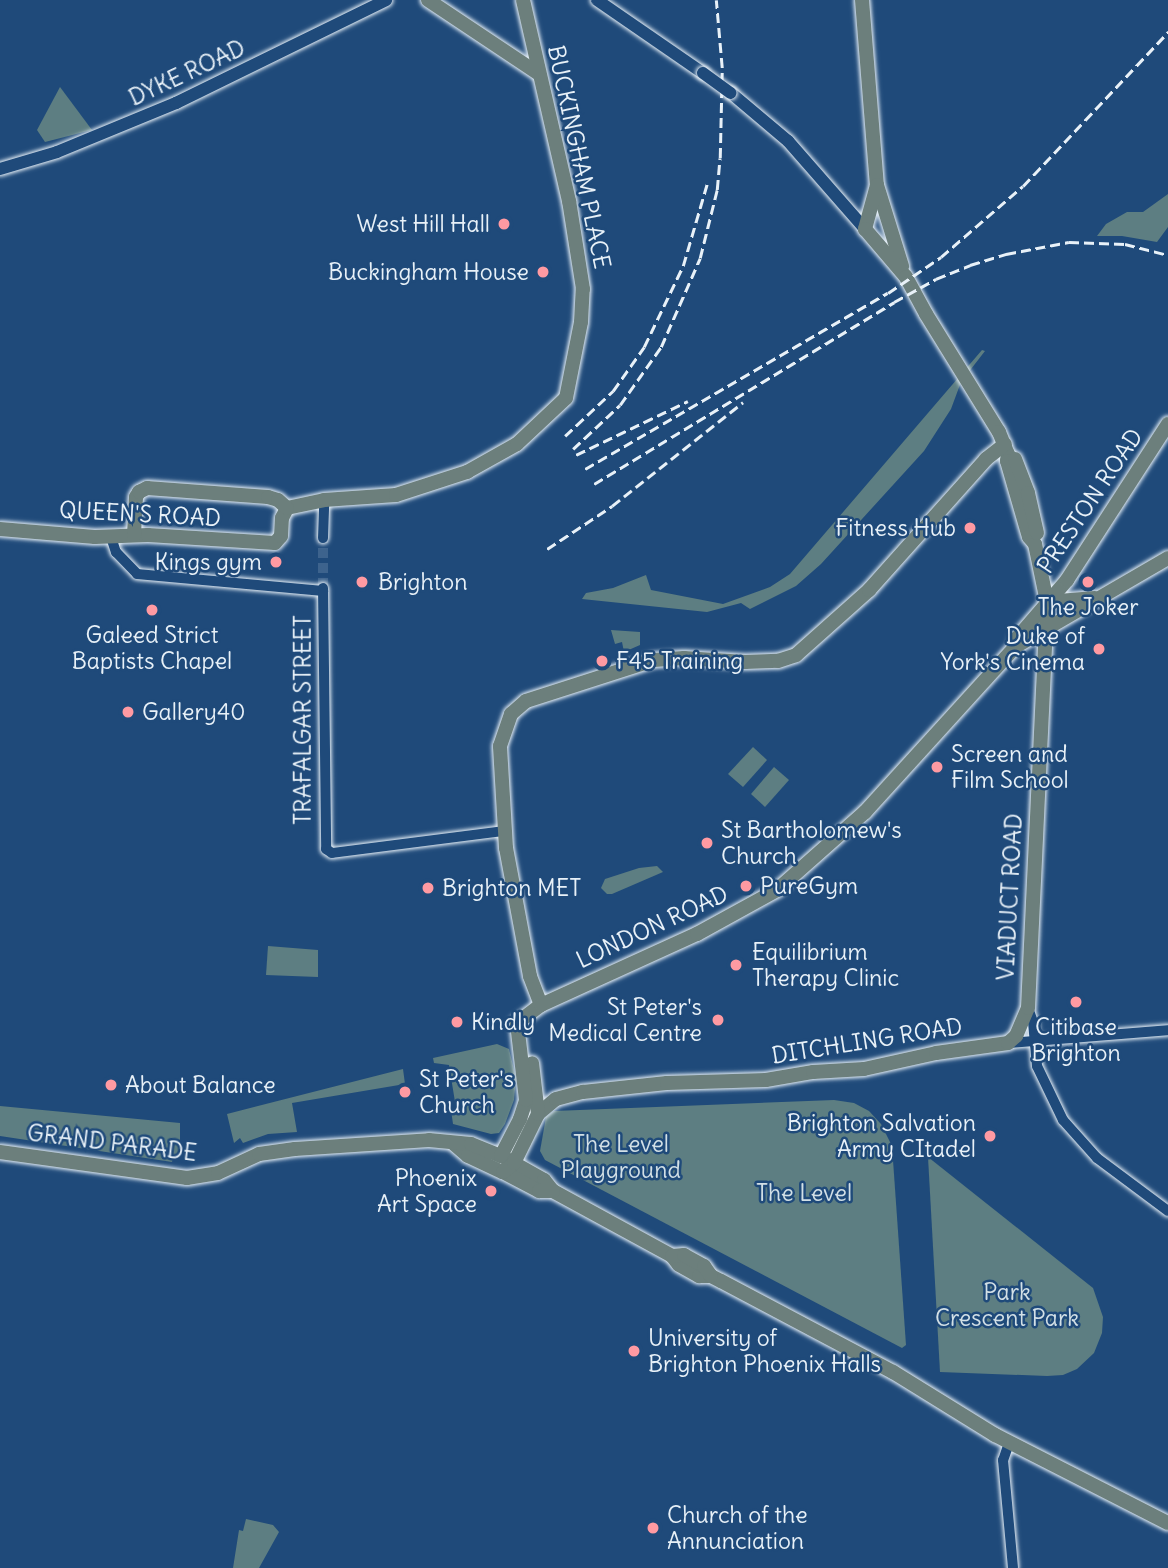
<!DOCTYPE html>
<style>
body{margin:0}
#map{position:relative;width:1168px;height:1568px;overflow:hidden;background:#1f4a7a;font-family:Delius,sans-serif}
div>[style]{position:absolute}
.green>*{inset:0;background:#5d7e82}
.tertiary-tunnel>*{height:10px;margin-top:-5px;transform-origin:0;background:repeating-linear-gradient(90deg,#3d638d 0 10px,transparent 0 15px)}
.roads{filter:drop-shadow(0 0 2px #e8f1f8) drop-shadow(0 0 2px #e8f1f8)}
.tertiary>*{height:10px;margin:-5px;padding:0 5px;transform-origin:5px;border-radius:5px;background:#1f4a7a}
.secondary>*{height:12px;margin:-6px;padding:0 6px;transform-origin:6px;border-radius:6px;background:#1f4a7a}
.primary>*{height:14px;margin:-7px;padding:0 7px;transform-origin:7px;border-radius:7px;background:#6c7f7c}
.trunk>*{height:14px;margin:-7px;padding:0 7px;transform-origin:7px;border-radius:7px;background:#6c7f7c}
.rail>*{height:2.5px;margin-top:-1.25px;transform-origin:0;background:repeating-linear-gradient(90deg,#e8f1f8 0 10px,transparent 0 15px)}
.bridges{filter:drop-shadow(0 0 2px #e8f1f8) drop-shadow(0 0 2px #e8f1f8)}
.secondary-bridge>*{height:12px;margin:-6px;padding:0 6px;transform-origin:6px;border-radius:6px;background:#1f4a7a}
.dots>*{width:19px;height:19px;translate:-50% -50%;box-sizing:border-box;border:4px solid #1f4a7a;border-radius:50%}
span{translate:-50% -50%;white-space:nowrap;text-align:center;line-height:1.15;-webkit-text-stroke:5px #1f4a7a;paint-order:stroke}
.street-label{font-size:23px;color:#e8f1f8}
.poi-label{font-size:23px;color:#e8f1f8}
.right{translate:-100% -50%;text-align:right}
.left{translate:0 -50%;text-align:left}
.park-label{font-size:23px;color:#d3e0e6}
</style>
<div id="map">
<div class="green">
<i style="clip-path:polygon(60px 87px,92px 130px,45px 142px,37px 130px)"></i>
<i style="clip-path:polygon(1168px 194px,1168px 227px,1157px 242px,1122px 236px,1097px 236px,1106px 224px,1127px 212px,1143px 212px)"></i>
<i style="clip-path:polygon(982px 350px,985px 351px,961px 382px,951px 409px,924px 451px,821px 564px,796px 586px,750px 609px,741px 603px,707px 612px,582px 599px,586px 593px,613px 588px,646px 575px,651px 590px,723px 604px,770px 587px,790px 574px)"></i>
<i style="clip-path:polygon(611px 630px,640px 632px,640px 645px,624px 652px,622px 642px,615px 644px)"></i>
<i style="clip-path:polygon(753px 747px,767px 760px,743px 787px,728px 774px)"></i>
<i style="clip-path:polygon(774px 767px,789px 780px,765px 807px,751px 794px)"></i>
<i style="clip-path:polygon(657px 866px,663px 872px,612px 894px,607px 894px,601px 888px,605px 879px,639px 868px)"></i>
<i style="clip-path:polygon(268px 946px,318px 950px,318px 977px,266px 975px)"></i>
<i style="clip-path:polygon(497px 1044px,509px 1049px,516px 1078px,514px 1100px,505px 1124px,499px 1133px,491px 1134px,453px 1124px,451px 1110px,456px 1108px,449px 1065px,434px 1063px,433px 1058px)"></i>
<i style="clip-path:polygon(403px 1069px,405px 1084px,292px 1103px,297px 1132px,268px 1134px,243px 1143px,240px 1138px,234px 1143px,227px 1114px)"></i>
<i style="clip-path:polygon(834px 1100px,854px 1103px,869px 1111px,881px 1124px,892px 1146px,906px 1345px,902px 1348px,545px 1160px,540px 1151px,546px 1117px,554px 1111px)"></i>
<i style="clip-path:polygon(0 1106px,180px 1123px,180px 1156px,174px 1155px,172px 1162px,0 1136px)"></i>
<i style="clip-path:polygon(928px 1157px,1093px 1288px,1103px 1317px,1102px 1333px,1094px 1353px,1077px 1369px,1063px 1375px,1047px 1376px,940px 1372px)"></i>
<i style="clip-path:polygon(246px 1519px,273px 1525px,279px 1532px,259px 1568px,233px 1568px,239px 1530px,243px 1531px)"></i>
</div>
<div class="tertiary-tunnel">
<i style="left:323px;top:588px;width:50px;rotate:-90deg"></i>
</div>
<div class="roads">
<div class="tertiary">
<i style="left:111px;top:537px;width:16px;rotate:72deg"></i>
<i style="left:116px;top:552px;width:30px;rotate:46deg"></i>
<i style="left:137px;top:574px;width:187px;rotate:5.2deg"></i>
<i style="left:323px;top:538px;width:38px;rotate:-88deg"></i>
<i style="left:323px;top:588px;width:261px;rotate:89.3deg"></i>
<i style="left:326px;top:849px;width:7px;rotate:34deg"></i>
<i style="left:332px;top:853px;width:173px;rotate:-7.3deg"></i>
<i style="left:1028px;top:1008px;width:15px;rotate:70deg"></i>
<i style="left:1033px;top:1022px;width:44px;rotate:84.8deg"></i>
<i style="left:1037px;top:1066px;width:60px;rotate:64.3deg"></i>
<i style="left:1063px;top:1120px;width:51px;rotate:48.2deg"></i>
<i style="left:1097px;top:1158px;width:89px;rotate:36.7deg"></i>
<i style="left:1008px;top:1043px;width:161px;rotate:-4.6deg"></i>
<i style="left:1009px;top:1443px;width:18px;rotate:109deg"></i>
<i style="left:1003px;top:1460px;width:108px;rotate:84.7deg"></i>
</div>
<div class="secondary">
<i style="left:597px;top:0;width:129px;rotate:34.6deg"></i>
<i style="left:731px;top:93px;width:75px;rotate:40.1deg"></i>
<i style="left:788px;top:141px;width:117px;rotate:48.8deg"></i>
<i style="left:0;top:169px;width:59px;rotate:-16.6deg"></i>
<i style="left:57px;top:152px;width:129px;rotate:-22.4deg"></i>
<i style="left:176px;top:103px;width:234px;rotate:-26.1deg"></i>
</div>
<div class="primary">
<i style="left:428px;top:0;width:133px;rotate:33.7deg"></i>
<i style="left:862px;top:0;width:186px;rotate:85.4deg"></i>
<i style="left:877px;top:185px;width:85px;rotate:72.8deg"></i>
<i style="left:877px;top:185px;width:46px;rotate:105.3deg"></i>
<i style="left:865px;top:229px;width:63px;rotate:49.5deg"></i>
<i style="left:906px;top:277px;width:42px;rotate:61.6deg"></i>
<i style="left:926px;top:314px;width:139px;rotate:58.3deg"></i>
<i style="left:999px;top:432px;width:24px;rotate:68deg"></i>
<i style="left:1008px;top:454px;width:7px;rotate:98deg"></i>
<i style="left:1007px;top:461px;width:79px;rotate:73.9deg"></i>
<i style="left:1029px;top:537px;width:9px;rotate:49deg"></i>
<i style="left:1035px;top:544px;width:59px;rotate:78.3deg"></i>
<i style="left:1015px;top:459px;width:36px;rotate:69deg"></i>
<i style="left:1028px;top:493px;width:41px;rotate:77.3deg"></i>
<i style="left:287px;top:508px;width:38px;rotate:-12deg"></i>
<i style="left:324px;top:500px;width:72px;rotate:-4deg"></i>
<i style="left:396px;top:495px;width:75px;rotate:-17.9deg"></i>
<i style="left:467px;top:472px;width:57px;rotate:-29.2deg"></i>
<i style="left:517px;top:444px;width:67px;rotate:-43.2deg"></i>
<i style="left:566px;top:398px;width:77px;rotate:-78.8deg"></i>
<i style="left:581px;top:322px;width:33px;rotate:-87deg"></i>
<i style="left:583px;top:289px;width:89px;rotate:-99deg"></i>
<i style="left:569px;top:201px;width:206px;rotate:-102.9deg"></i>
<i style="left:0;top:529px;width:95px;rotate:4.8deg"></i>
<i style="left:95px;top:537px;width:53px;rotate:-2.2deg"></i>
<i style="left:148px;top:535px;width:127px;rotate:3.6deg"></i>
<i style="left:275px;top:543px;width:9px;rotate:-49deg"></i>
<i style="left:281px;top:536px;width:18px;rotate:-87deg"></i>
<i style="left:282px;top:518px;width:11px;rotate:-63deg"></i>
<i style="left:134px;top:535px;width:38px;rotate:-87deg"></i>
<i style="left:136px;top:497px;width:6px;rotate:-59deg"></i>
<i style="left:139px;top:492px;width:9px;rotate:-27deg"></i>
<i style="left:147px;top:488px;width:121px;rotate:4.3deg"></i>
<i style="left:268px;top:497px;width:10px;rotate:17deg"></i>
<i style="left:278px;top:500px;width:12px;rotate:42deg"></i>
<i style="left:541px;top:1005px;width:31px;rotate:-111deg"></i>
<i style="left:530px;top:976px;width:130px;rotate:-100.6deg"></i>
<i style="left:506px;top:848px;width:102px;rotate:-93.4deg"></i>
<i style="left:500px;top:746px;width:34px;rotate:-71deg"></i>
<i style="left:511px;top:714px;width:20px;rotate:-41deg"></i>
<i style="left:526px;top:701px;width:134px;rotate:-17.8deg"></i>
<i style="left:654px;top:660px;width:30px;rotate:-4deg"></i>
<i style="left:684px;top:658px;width:61px;rotate:3.8deg"></i>
<i style="left:745px;top:662px;width:33px;rotate:-2deg"></i>
<i style="left:778px;top:661px;width:19px;rotate:-18deg"></i>
<i style="left:796px;top:655px;width:98px;rotate:-41.7deg"></i>
<i style="left:869px;top:590px;width:176px;rotate:-48.2deg"></i>
<i style="left:986px;top:459px;width:24px;rotate:-38deg"></i>
<i style="left:505px;top:1158px;width:45px;rotate:29.4deg"></i>
<i style="left:544px;top:1180px;width:14px;rotate:51deg"></i>
<i style="left:553px;top:1191px;width:136px;rotate:28.6deg"></i>
<i style="left:672px;top:1256px;width:11px;rotate:52deg"></i>
<i style="left:679px;top:1265px;width:23px;rotate:29deg"></i>
<i style="left:699px;top:1276px;width:12px"></i>
<i style="left:711px;top:1276px;width:11px;rotate:27deg"></i>
<i style="left:721px;top:1281px;width:195px;rotate:27.9deg"></i>
<i style="left:893px;top:1372px;width:120px;rotate:31.7deg"></i>
<i style="left:995px;top:1435px;width:194px;rotate:27deg"></i>
<i style="left:503px;top:1172px;width:41px;rotate:27.8deg"></i>
<i style="left:539px;top:1191px;width:14px"></i>
<i style="left:672px;top:1256px;width:12px;rotate:-5deg"></i>
<i style="left:684px;top:1255px;width:23px;rotate:29deg"></i>
<i style="left:704px;top:1266px;width:12px;rotate:55deg"></i>
</div>
<div class="trunk">
<i style="left:1047px;top:602px;width:48px;rotate:-4.8deg"></i>
<i style="left:1015px;top:647px;width:9px;rotate:-77deg"></i>
<i style="left:1017px;top:638px;width:77px;rotate:-49.2deg"></i>
<i style="left:1067px;top:580px;width:186px;rotate:-57.1deg"></i>
<i style="left:538px;top:1114px;width:23px;rotate:-40deg"></i>
<i style="left:556px;top:1099px;width:28px;rotate:-15deg"></i>
<i style="left:583px;top:1092px;width:84px;rotate:-6.1deg"></i>
<i style="left:667px;top:1083px;width:99px;rotate:-1.7deg"></i>
<i style="left:766px;top:1080px;width:48px;rotate:-9.7deg"></i>
<i style="left:813px;top:1072px;width:51px;rotate:-3.4deg"></i>
<i style="left:864px;top:1069px;width:74px;rotate:-12.5deg"></i>
<i style="left:936px;top:1053px;width:73px;rotate:-7.9deg"></i>
<i style="left:1008px;top:1043px;width:11px;rotate:-41deg"></i>
<i style="left:1016px;top:1036px;width:30px;rotate:-67deg"></i>
<i style="left:1028px;top:1008px;width:406px;rotate:-87.3deg"></i>
<i style="left:454px;top:1144px;width:18px;rotate:41deg"></i>
<i style="left:468px;top:1156px;width:38px;rotate:25deg"></i>
<i style="left:503px;top:1172px;width:14px;rotate:-39deg"></i>
<i style="left:514px;top:1163px;width:55px;rotate:-63.9deg"></i>
<i style="left:538px;top:1114px;width:51px;rotate:-96.7deg"></i>
<i style="left:0;top:1152px;width:189px;rotate:7.9deg"></i>
<i style="left:187px;top:1178px;width:31px;rotate:-9deg"></i>
<i style="left:218px;top:1173px;width:45px;rotate:-24.9deg"></i>
<i style="left:259px;top:1154px;width:36px;rotate:-8deg"></i>
<i style="left:295px;top:1149px;width:134px;rotate:-3.8deg"></i>
<i style="left:429px;top:1140px;width:42px;rotate:5.4deg"></i>
<i style="left:471px;top:1144px;width:32px;rotate:22deg"></i>
<i style="left:501px;top:1156px;width:42px;rotate:-62.8deg"></i>
<i style="left:520px;top:1119px;width:20px;rotate:-72deg"></i>
<i style="left:526px;top:1100px;width:78px;rotate:-96.7deg"></i>
<i style="left:517px;top:1023px;width:30px;rotate:-37deg"></i>
<i style="left:541px;top:1005px;width:171px;rotate:-24.5deg"></i>
<i style="left:697px;top:934px;width:91px;rotate:-28.8deg"></i>
<i style="left:777px;top:890px;width:118px;rotate:-41.6deg"></i>
<i style="left:865px;top:812px;width:223px;rotate:-47.7deg"></i>
<i style="left:1015px;top:647px;width:177px;rotate:-30.2deg"></i>
</div>
</div>
<div class="rail">
<i style="left:565px;top:436px;width:66px;rotate:-43.2deg"></i>
<i style="left:613px;top:391px;width:54px;rotate:-54.8deg"></i>
<i style="left:644px;top:347px;width:90px;rotate:-64.3deg"></i>
<i style="left:683px;top:266px;width:85px;rotate:-73.7deg"></i>
<i style="left:573px;top:449px;width:64px;rotate:-43.1deg"></i>
<i style="left:620px;top:405px;width:71px;rotate:-54.7deg"></i>
<i style="left:661px;top:347px;width:97px;rotate:-66.3deg"></i>
<i style="left:700px;top:258px;width:70px;rotate:-76deg"></i>
<i style="left:717px;top:190px;width:32px;rotate:-85deg"></i>
<i style="left:720px;top:158px;width:90px;rotate:-88.7deg"></i>
<i style="left:722px;top:68px;width:68px;rotate:-95deg"></i>
<i style="left:576px;top:455px;width:124px;rotate:-25.7deg"></i>
<i style="left:585px;top:469px;width:350px;rotate:-30.2deg"></i>
<i style="left:888px;top:293px;width:64px;rotate:-34.2deg"></i>
<i style="left:941px;top:257px;width:108px;rotate:-40.9deg"></i>
<i style="left:1023px;top:186px;width:212px;rotate:-46.7deg"></i>
<i style="left:594px;top:484px;width:351px;rotate:-31.2deg"></i>
<i style="left:894px;top:302px;width:48px;rotate:-28.7deg"></i>
<i style="left:936px;top:279px;width:37px;rotate:-22deg"></i>
<i style="left:970px;top:265px;width:38px;rotate:-17deg"></i>
<i style="left:1006px;top:254px;width:64px;rotate:-10.8deg"></i>
<i style="left:1069px;top:242px;width:56px;rotate:2deg"></i>
<i style="left:1125px;top:244px;width:44px;rotate:14.3deg"></i>
<i style="left:547px;top:549px;width:78px;rotate:-33.5deg"></i>
<i style="left:612px;top:506px;width:167px;rotate:-38.4deg"></i>
</div>
<div class="bridges">
<div class="secondary-bridge">
<i style="left:703px;top:73px;width:34px;rotate:36deg"></i>
</div>
</div>
<div class="dots">
<i style="left:504px;top:224px;background:#ff9aa2"></i>
<i style="left:543px;top:272px;background:#ff9aa2"></i>
<i style="left:970px;top:528px;background:#ff9aa2"></i>
<i style="left:276px;top:562px;background:#ff9aa2"></i>
<i style="left:362px;top:582px;background:#ff9aa2"></i>
<i style="left:1088px;top:582px;background:#ff9aa2"></i>
<i style="left:152px;top:610px;background:#ff9aa2"></i>
<i style="left:1099px;top:649px;background:#ff9aa2"></i>
<i style="left:602px;top:661px;background:#ff9aa2"></i>
<i style="left:128px;top:712px;background:#ff9aa2"></i>
<i style="left:937px;top:767px;background:#ff9aa2"></i>
<i style="left:707px;top:843px;background:#ff9aa2"></i>
<i style="left:746px;top:886px;background:#ff9aa2"></i>
<i style="left:428px;top:888px;background:#ff9aa2"></i>
<i style="left:736px;top:965px;background:#ff9aa2"></i>
<i style="left:1076px;top:1002px;background:#ff9aa2"></i>
<i style="left:718px;top:1020px;background:#ff9aa2"></i>
<i style="left:457px;top:1022px;background:#ff9aa2"></i>
<i style="left:111px;top:1085px;background:#ff9aa2"></i>
<i style="left:405px;top:1092px;background:#ff9aa2"></i>
<i style="left:990px;top:1136px;background:#ff9aa2"></i>
<i style="left:491px;top:1191px;background:#ff9aa2"></i>
<i style="left:634px;top:1351px;background:#ff9aa2"></i>
<i style="left:653px;top:1528px;background:#ff9aa2"></i>
</div>
<div class="street-label">
<span style="left:187px;top:73px;rotate:-25deg">DYKE ROAD</span>
<span style="left:579px;top:157px;rotate:78deg">BUCKINGHAM PLACE</span>
<span style="left:1090px;top:501px;rotate:-56deg">PRESTON ROAD</span>
<span style="left:140px;top:514px;rotate:3deg">QUEEN'S ROAD</span>
<span style="left:303px;top:720px;rotate:-90deg">TRAFALGAR STREET</span>
<span style="left:1010px;top:897px;rotate:-87deg">VIADUCT ROAD</span>
<span style="left:652px;top:927px;rotate:-25deg">LONDON ROAD</span>
<span style="left:867px;top:1041px;rotate:-9deg">DITCHLING ROAD</span>
<span style="left:112px;top:1143px;rotate:7deg">GRAND PARADE</span>
</div>
<div class="poi-label">
<span class="right" style="left:490px;top:224px">West Hill Hall</span>
<span class="right" style="left:529px;top:272px">Buckingham House</span>
<span class="right" style="left:956px;top:528px">Fitness Hub</span>
<span class="right" style="left:262px;top:562px">Kings gym</span>
<span class="left" style="left:378px;top:582px">Brighton</span>
<span style="left:1088px;top:607px">The Joker</span>
<span style="left:152px;top:648px">Galeed Strict<br>Baptists Chapel</span>
<span class="right" style="left:1085px;top:649px">Duke of<br>York's Cinema</span>
<span class="left" style="left:616px;top:661px">F45 Training</span>
<span class="left" style="left:142px;top:712px">Gallery40</span>
<span class="left" style="left:951px;top:767px">Screen and<br>Film School</span>
<span class="left" style="left:721px;top:843px">St Bartholomew's<br>Church</span>
<span class="left" style="left:760px;top:886px">PureGym</span>
<span class="left" style="left:442px;top:888px">Brighton MET</span>
<span class="left" style="left:752px;top:965px">Equilibrium<br>Therapy Clinic</span>
<span class="right" style="left:702px;top:1020px">St Peter's<br>Medical Centre</span>
<span class="left" style="left:471px;top:1022px">Kindly</span>
<span style="left:1076px;top:1040px">Citibase<br>Brighton</span>
<span class="left" style="left:419px;top:1092px">St Peter's<br>Church</span>
<span class="left" style="left:125px;top:1085px">About Balance</span>
<span class="right" style="left:976px;top:1136px">Brighton Salvation<br>Army CItadel</span>
<span class="right" style="left:477px;top:1191px">Phoenix<br>Art Space</span>
<span class="left" style="left:648px;top:1351px">University of<br>Brighton Phoenix Halls</span>
<span class="left" style="left:667px;top:1528px">Church of the<br>Annunciation</span>
</div>
<div class="park-label">
<span style="left:621px;top:1157px">The Level<br>Playground</span>
<span style="left:804px;top:1193px">The Level</span>
<span style="left:1007px;top:1305px">Park<br>Crescent Park</span>
</div>
</div>
